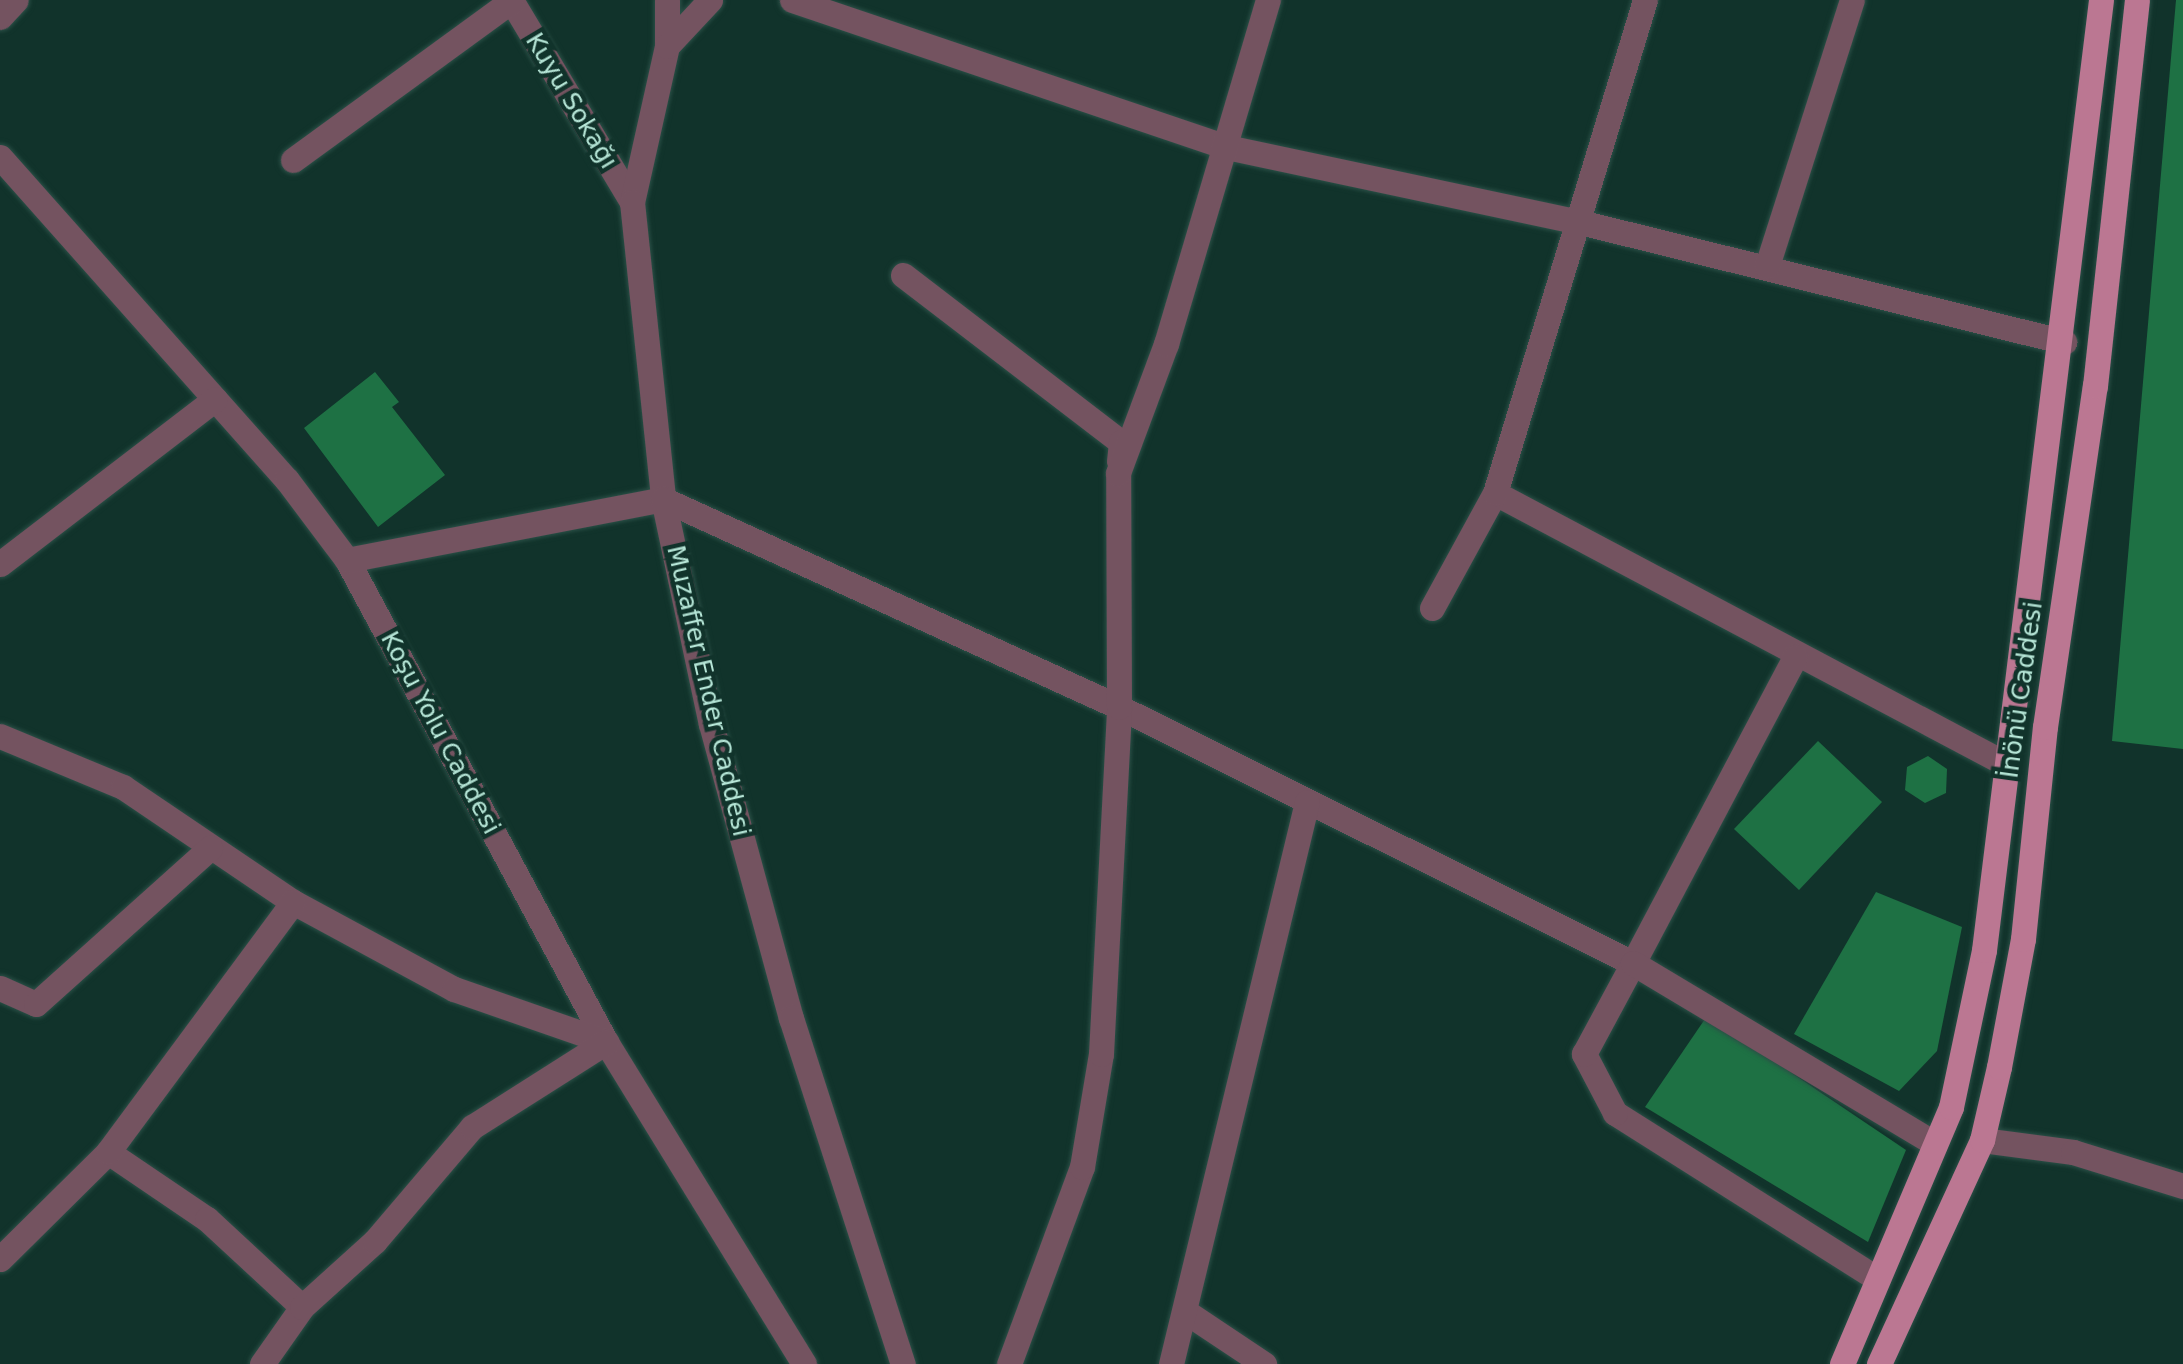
<!DOCTYPE html>
<meta charset="utf-8">
<style>
body{margin:0}
#map{position:relative;width:2183px;height:1364px;overflow:hidden;background:#11332b;font-family:"DejaVu Sans",sans-serif}
div>[style]{position:absolute}
.building>*{inset:0;background:#1e7144}
.roads{filter:drop-shadow(0 0 2px #2b5047) drop-shadow(0 0 2px #2b5047)}
.minor>*{height:25px;margin:-12.5px;padding:0 12.5px;transform-origin:12.5px;border-radius:12.5px;background:#745360}
.major>*{height:25px;margin:-12.5px;padding:0 12.5px;transform-origin:12.5px;border-radius:12.5px;background:#bb7792}
span{translate:-50% -50%;white-space:nowrap;text-align:center;line-height:1.15;-webkit-text-stroke:9px #11332b;paint-order:stroke}
.street-label{font-size:25px;color:#b6e6d7}
</style>
<div id="map">
<div class="building">
<i style="clip-path:polygon(2176px 0,2183px 0,2183px 749px,2112px 741px)"></i>
<i style="clip-path:polygon(375px 372px,399px 402px,392px 407px,445px 475px,378px 527px,304px 428px)"></i>
<i style="clip-path:polygon(1818px 741px,1882px 802px,1799px 890px,1734px 829px)"></i>
<i style="clip-path:polygon(1928px 756px,1947px 769px,1946px 793px,1925px 803px,1905px 790px,1907px 767px)"></i>
<i style="clip-path:polygon(1876px 892px,1962px 927px,1937px 1051px,1899px 1091px,1794px 1034px)"></i>
<i style="clip-path:polygon(1707px 1016px,1906px 1150px,1868px 1242px,1645px 1107px)"></i>
</div>
<div class="roads">
<div class="minor">
<i style="left:511px;top:0;width:235px;rotate:59.1deg"></i>
<i style="left:667px;top:0;width:46px;rotate:90deg"></i>
<i style="left:667px;top:46px;width:160px;rotate:102.6deg"></i>
<i style="left:632px;top:202px;width:299px;rotate:84deg"></i>
<i style="left:663px;top:499px;width:230px;rotate:78deg"></i>
<i style="left:711px;top:724px;width:305px;rotate:74.8deg"></i>
<i style="left:791px;top:1018px;width:364px;rotate:72.1deg"></i>
<i style="left:792px;top:0;width:459px;rotate:18.7deg"></i>
<i style="left:1227px;top:147px;width:361px;rotate:12deg"></i>
<i style="left:1580px;top:222px;width:499px;rotate:13.9deg"></i>
<i style="left:0;top:17px;width:23px;rotate:-47deg"></i>
<i style="left:667px;top:46px;width:63px;rotate:-46.9deg"></i>
<i style="left:0;top:157px;width:432px;rotate:48.4deg"></i>
<i style="left:287px;top:480px;width:100px;rotate:53.1deg"></i>
<i style="left:347px;top:560px;width:547px;rotate:61.75deg"></i>
<i style="left:606px;top:1042px;width:378px;rotate:58.4deg"></i>
<i style="left:293px;top:160px;width:270px;rotate:-36.1deg"></i>
<i style="left:1767px;top:266px;width:279px;rotate:-72.3deg"></i>
<i style="left:903px;top:275px;width:275px;rotate:37.5deg"></i>
<i style="left:1121px;top:442px;width:19px;rotate:96deg"></i>
<i style="left:1495px;top:493px;width:576px;rotate:27.94deg"></i>
<i style="left:347px;top:560px;width:322px;rotate:-10.9deg"></i>
<i style="left:663px;top:499px;width:501px;rotate:24.52deg"></i>
<i style="left:1119px;top:707px;width:574px;rotate:26.48deg"></i>
<i style="left:1633px;top:963px;width:346px;rotate:-62.1deg"></i>
<i style="left:0;top:564px;width:271px;rotate:-37.5deg"></i>
<i style="left:1432px;top:608px;width:131px;rotate:-61.3deg"></i>
<i style="left:1495px;top:493px;width:515px;rotate:-73.08deg"></i>
<i style="left:0;top:736px;width:133px;rotate:22.5deg"></i>
<i style="left:123px;top:787px;width:205px;rotate:34.1deg"></i>
<i style="left:293px;top:902px;width:183px;rotate:28.4deg"></i>
<i style="left:454px;top:989px;width:161px;rotate:19.2deg"></i>
<i style="left:0;top:988px;width:39px;rotate:24deg"></i>
<i style="left:36px;top:1004px;width:234px;rotate:-41.9deg"></i>
<i style="left:1982px;top:1140px;width:92px;rotate:7.5deg"></i>
<i style="left:2073px;top:1152px;width:115px;rotate:17.2deg"></i>
<i style="left:108px;top:1152px;width:120px;rotate:34.1deg"></i>
<i style="left:207px;top:1219px;width:129px;rotate:42.8deg"></i>
<i style="left:0;top:1259px;width:152px;rotate:-44.7deg"></i>
<i style="left:108px;top:1152px;width:311px;rotate:-53.5deg"></i>
<i style="left:1876px;top:1278px;width:309px;rotate:-147.7deg"></i>
<i style="left:1615px;top:1113px;width:67px;rotate:-117.7deg"></i>
<i style="left:1584px;top:1054px;width:103px;rotate:-61.7deg"></i>
<i style="left:1633px;top:963px;width:352px;rotate:30.9deg"></i>
<i style="left:1186px;top:1312px;width:94px;rotate:33.7deg"></i>
<i style="left:262px;top:1364px;width:70px;rotate:-54.9deg"></i>
<i style="left:302px;top:1307px;width:98px;rotate:-42.1deg"></i>
<i style="left:375px;top:1241px;width:150px;rotate:-49.6deg"></i>
<i style="left:472px;top:1127px;width:159px;rotate:-32.4deg"></i>
<i style="left:1009px;top:1364px;width:210px;rotate:-69.7deg"></i>
<i style="left:1082px;top:1167px;width:115px;rotate:-80.5deg"></i>
<i style="left:1101px;top:1054px;width:347px;rotate:-87deg"></i>
<i style="left:1119px;top:707px;width:234px;rotate:-90.2deg"></i>
<i style="left:1118px;top:473px;width:138px;rotate:-69.6deg"></i>
<i style="left:1166px;top:344px;width:359px;rotate:-73.5deg"></i>
<i style="left:1171px;top:1364px;width:578px;rotate:-76.4deg"></i>
</div>
<div class="major">
<i style="left:1842px;top:1364px;width:279px;rotate:-67deg"></i>
<i style="left:1951px;top:1107px;width:160px;rotate:-78.1deg"></i>
<i style="left:1984px;top:950px;width:957px;rotate:-82.98deg"></i>
<i style="left:1879px;top:1364px;width:247px;rotate:-65.3deg"></i>
<i style="left:1982px;top:1140px;width:75px;rotate:-76.9deg"></i>
<i style="left:1999px;top:1067px;width:130px;rotate:-79.4deg"></i>
<i style="left:2023px;top:939px;width:213px;rotate:-84.1deg"></i>
<i style="left:2045px;top:727px;width:345px;rotate:-81.7deg"></i>
<i style="left:2095px;top:386px;width:388px;rotate:-83.8deg"></i>
</div>
</div>
<div class="street-label">
<span style="left:571px;top:101px;rotate:59deg">Kuyu Sokağı</span>
<span style="left:2022px;top:690px;rotate:-82deg">İnönü Caddesi</span>
<span style="left:708px;top:691px;rotate:77deg">Muzaffer Ender Caddesi</span>
<span style="left:440px;top:733px;rotate:62deg">Koşu Yolu Caddesi</span>
</div>
</div>
